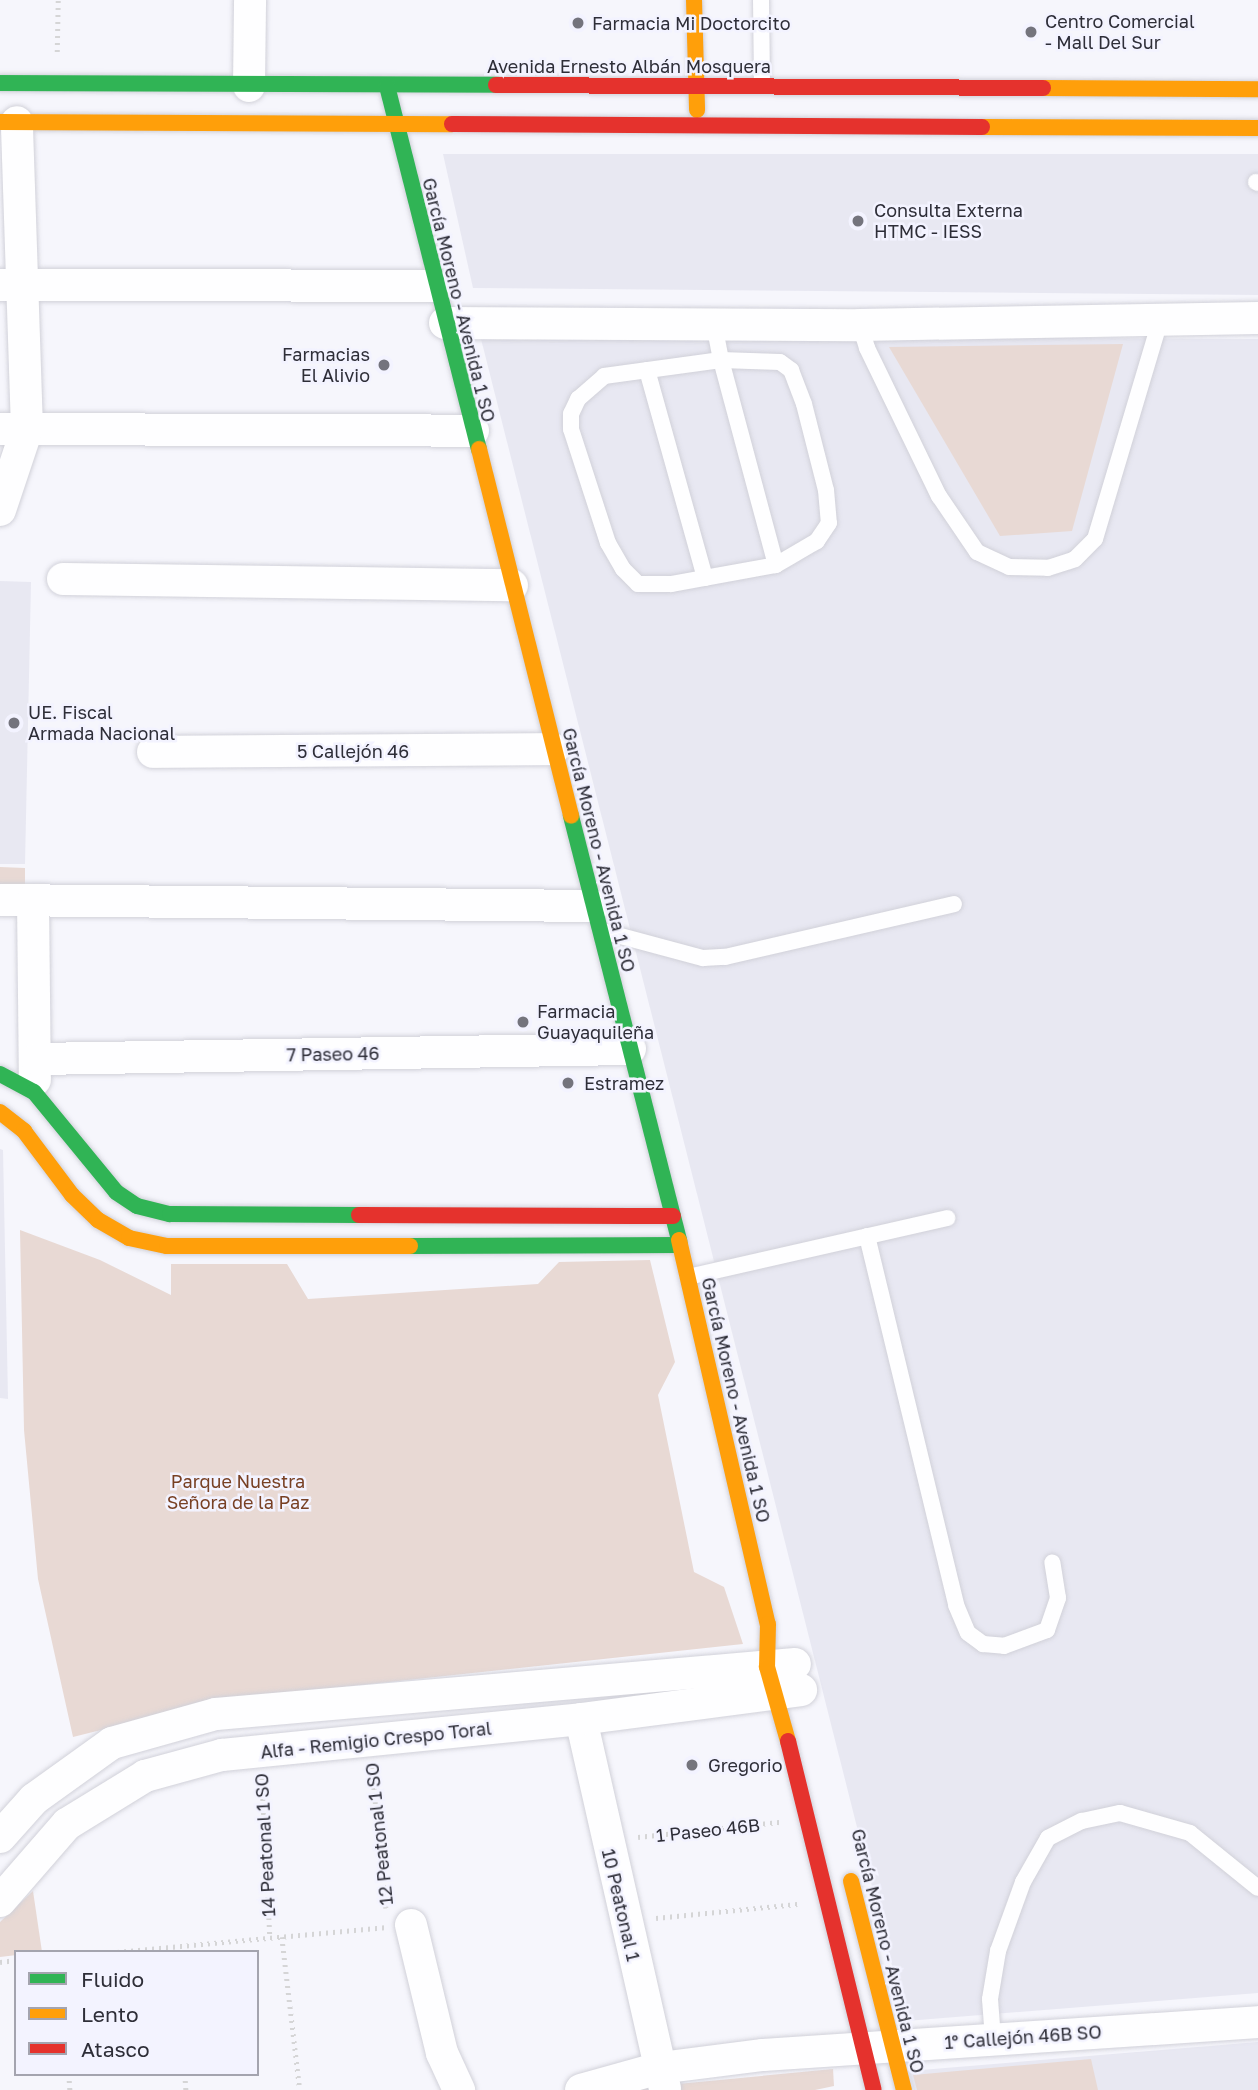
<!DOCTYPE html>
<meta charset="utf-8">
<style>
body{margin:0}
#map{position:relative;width:1258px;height:2090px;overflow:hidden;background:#f6f6fc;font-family:"Golos Text",sans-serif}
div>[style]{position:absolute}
.built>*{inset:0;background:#e8e8f2}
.green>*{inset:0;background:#e8d9d4}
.path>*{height:4.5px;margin-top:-2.25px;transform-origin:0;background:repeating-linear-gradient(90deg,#d5d5d6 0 2px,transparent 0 7px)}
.roads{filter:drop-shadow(0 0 2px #d1d1d9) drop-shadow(0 0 2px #d1d1d9)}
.lane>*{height:16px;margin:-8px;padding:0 8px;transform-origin:8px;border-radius:8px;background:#fefeff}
.street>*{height:32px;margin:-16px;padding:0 16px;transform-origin:16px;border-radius:16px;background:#fefeff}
.fast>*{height:16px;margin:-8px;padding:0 8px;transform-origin:8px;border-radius:8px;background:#30b455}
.slow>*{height:16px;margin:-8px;padding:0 8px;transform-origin:8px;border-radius:8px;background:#ff9f0a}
.jam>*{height:16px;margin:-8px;padding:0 8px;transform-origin:8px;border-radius:8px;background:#e5322d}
.dots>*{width:19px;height:19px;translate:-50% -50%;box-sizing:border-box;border:4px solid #f3f3ff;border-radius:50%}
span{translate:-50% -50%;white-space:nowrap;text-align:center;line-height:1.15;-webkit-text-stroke:5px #f3f3ff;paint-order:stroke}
.poi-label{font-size:18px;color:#2e2e38}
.left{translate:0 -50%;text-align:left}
.right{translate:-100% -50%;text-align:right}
.street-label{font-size:18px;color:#2e2e38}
.park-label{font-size:18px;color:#784024}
.legend{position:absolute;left:14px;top:1950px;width:245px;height:126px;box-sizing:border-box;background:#f3f3ff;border:2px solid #a4a4af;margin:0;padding:9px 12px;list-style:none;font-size:21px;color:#2e2e38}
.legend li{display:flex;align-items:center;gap:14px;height:35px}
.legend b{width:35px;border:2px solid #a4a4af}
</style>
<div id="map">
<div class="built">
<i style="clip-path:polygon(443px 154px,1258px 154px,1258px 295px,473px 288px)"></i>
<i style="clip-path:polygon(480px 335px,1258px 339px,1258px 1993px,906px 2021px)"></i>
<i style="clip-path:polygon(0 581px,31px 582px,25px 864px,0 864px)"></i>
<i style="clip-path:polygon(0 1149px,3px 1150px,8px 1399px,0 1398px)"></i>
<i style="clip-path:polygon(1258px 2042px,1258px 2090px,914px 2090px,909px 2071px)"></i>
</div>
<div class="green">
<i style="clip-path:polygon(1123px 344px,1072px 531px,1000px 536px,889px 347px)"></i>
<i style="clip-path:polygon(0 867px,25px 868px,25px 896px,0 895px)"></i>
<i style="clip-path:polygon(20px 1230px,100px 1260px,171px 1295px,171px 1264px,287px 1264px,308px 1299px,538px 1284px,559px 1262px,650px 1260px,675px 1362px,658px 1395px,694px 1572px,724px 1587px,743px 1644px,221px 1700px,73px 1737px,38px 1579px,24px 1430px)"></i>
<i style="clip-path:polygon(33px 1891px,42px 1952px,0 1957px,0 1922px)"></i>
<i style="clip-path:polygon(1091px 2059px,1098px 2090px,917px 2090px,913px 2075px)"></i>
<i style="clip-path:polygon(833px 2069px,834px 2086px,815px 2090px,615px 2090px)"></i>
</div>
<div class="path">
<i style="left:57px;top:52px;width:52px;rotate:-88.9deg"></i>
<i style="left:372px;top:1767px;width:142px;rotate:84.3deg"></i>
<i style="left:262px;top:1778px;width:160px;rotate:87.1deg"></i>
<i style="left:638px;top:1837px;width:142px;rotate:-6.1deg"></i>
<i style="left:656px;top:1918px;width:142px;rotate:-5.7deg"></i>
<i style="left:282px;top:1937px;width:154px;rotate:83.3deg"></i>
<i style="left:117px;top:1952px;width:269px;rotate:-5.3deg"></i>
<i style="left:0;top:1962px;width:16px;rotate:-7deg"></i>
<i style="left:69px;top:2074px;width:16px;rotate:86deg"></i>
<i style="left:185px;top:2074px;width:16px;rotate:86deg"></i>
</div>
<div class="roads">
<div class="lane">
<i style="left:761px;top:0;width:84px;rotate:89.3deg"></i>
<i style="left:1256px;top:182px;width:2px;rotate:27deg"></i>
<i style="left:714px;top:324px;width:37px;rotate:79deg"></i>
<i style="left:721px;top:360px;width:212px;rotate:75deg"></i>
<i style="left:776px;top:565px;width:107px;rotate:169.7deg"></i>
<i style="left:671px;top:584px;width:33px;rotate:180deg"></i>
<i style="left:638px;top:584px;width:21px;rotate:-135deg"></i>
<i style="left:623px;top:569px;width:30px;rotate:-120deg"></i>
<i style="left:608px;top:543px;width:120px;rotate:-108deg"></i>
<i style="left:571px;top:429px;width:15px;rotate:-90deg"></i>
<i style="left:571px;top:414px;width:17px;rotate:-65deg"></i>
<i style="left:578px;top:399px;width:35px;rotate:-41deg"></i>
<i style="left:604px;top:376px;width:118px;rotate:-7.8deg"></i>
<i style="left:721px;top:360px;width:59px;rotate:1.9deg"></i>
<i style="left:780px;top:362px;width:14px;rotate:36deg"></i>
<i style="left:791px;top:370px;width:36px;rotate:69deg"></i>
<i style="left:804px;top:404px;width:89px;rotate:75.7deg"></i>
<i style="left:826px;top:490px;width:33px;rotate:85deg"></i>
<i style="left:829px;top:523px;width:22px;rotate:124deg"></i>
<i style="left:817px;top:541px;width:48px;rotate:149.7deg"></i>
<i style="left:860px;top:325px;width:24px;rotate:73deg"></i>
<i style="left:867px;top:348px;width:165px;rotate:64.1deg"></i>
<i style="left:939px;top:496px;width:68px;rotate:55.8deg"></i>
<i style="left:977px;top:552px;width:35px;rotate:25deg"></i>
<i style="left:1009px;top:567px;width:39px;rotate:1deg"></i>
<i style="left:1048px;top:568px;width:28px;rotate:-18deg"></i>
<i style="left:1075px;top:559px;width:28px;rotate:-45deg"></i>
<i style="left:1095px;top:539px;width:227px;rotate:-73.4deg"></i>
<i style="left:647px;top:370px;width:216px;rotate:74.4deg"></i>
<i style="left:602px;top:931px;width:105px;rotate:15deg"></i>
<i style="left:703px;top:958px;width:22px;rotate:-3deg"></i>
<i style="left:725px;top:957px;width:235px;rotate:-13deg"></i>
<i style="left:867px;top:1236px;width:380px;rotate:76.4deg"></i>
<i style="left:956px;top:1605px;width:30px;rotate:67deg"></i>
<i style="left:968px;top:1633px;width:19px;rotate:36deg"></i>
<i style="left:983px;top:1644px;width:21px;rotate:5deg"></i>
<i style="left:1004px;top:1646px;width:46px;rotate:-20.4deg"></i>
<i style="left:1047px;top:1630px;width:34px;rotate:-71deg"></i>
<i style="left:1058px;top:1598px;width:36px;rotate:-99deg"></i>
<i style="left:688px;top:1277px;width:266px;rotate:-12.8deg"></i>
<i style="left:993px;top:2039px;width:40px;rotate:-94.3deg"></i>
<i style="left:990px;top:1999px;width:49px;rotate:-80.5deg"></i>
<i style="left:998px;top:1951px;width:73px;rotate:-70.1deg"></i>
<i style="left:1023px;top:1882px;width:51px;rotate:-60.4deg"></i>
<i style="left:1048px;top:1838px;width:38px;rotate:-27deg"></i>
<i style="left:1082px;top:1821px;width:39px;rotate:-12deg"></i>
<i style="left:1120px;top:1813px;width:73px;rotate:15.9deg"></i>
<i style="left:1190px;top:1833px;width:87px;rotate:39deg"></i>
</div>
<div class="street">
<i style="left:249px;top:86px;width:86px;rotate:-89.3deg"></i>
<i style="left:0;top:285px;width:435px;rotate:0.1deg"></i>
<i style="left:445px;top:323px;width:415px;rotate:0.3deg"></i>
<i style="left:860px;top:325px;width:398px;rotate:-1deg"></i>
<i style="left:0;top:429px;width:473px;rotate:0.2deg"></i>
<i style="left:0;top:510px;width:85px;rotate:-71.6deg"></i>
<i style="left:27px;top:429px;width:307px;rotate:-91.9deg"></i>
<i style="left:63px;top:579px;width:449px;rotate:0.8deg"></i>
<i style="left:153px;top:752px;width:400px;rotate:-0.4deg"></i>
<i style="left:0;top:900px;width:593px;rotate:0.58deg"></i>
<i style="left:33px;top:900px;width:180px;rotate:89.4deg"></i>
<i style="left:37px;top:1059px;width:593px;rotate:-0.97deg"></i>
<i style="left:581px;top:1719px;width:379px;rotate:77.2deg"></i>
<i style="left:0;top:1837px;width:51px;rotate:-48.2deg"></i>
<i style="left:34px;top:1799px;width:96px;rotate:-35.7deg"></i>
<i style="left:112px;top:1743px;width:108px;rotate:-15.6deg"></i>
<i style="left:216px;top:1714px;width:581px;rotate:-4.94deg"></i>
<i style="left:0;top:1901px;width:102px;rotate:-49deg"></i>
<i style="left:67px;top:1824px;width:92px;rotate:-31.6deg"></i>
<i style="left:145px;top:1776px;width:80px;rotate:-15.3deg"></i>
<i style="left:222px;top:1755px;width:361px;rotate:-5.7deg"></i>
<i style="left:581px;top:1719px;width:222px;rotate:-7.5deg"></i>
<i style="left:411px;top:1925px;width:132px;rotate:76.4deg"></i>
<i style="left:442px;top:2053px;width:41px;rotate:65.3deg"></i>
<i style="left:581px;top:2090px;width:82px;rotate:-15.6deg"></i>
<i style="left:660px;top:2068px;width:104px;rotate:-7.2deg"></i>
<i style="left:763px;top:2055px;width:496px;rotate:-3.8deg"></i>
</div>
<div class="fast">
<i style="left:0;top:83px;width:496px;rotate:0.2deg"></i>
<i style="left:387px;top:86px;width:374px;rotate:75.8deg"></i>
<i style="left:571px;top:816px;width:438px;rotate:75.7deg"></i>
<i style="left:0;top:1074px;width:38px;rotate:28deg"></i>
<i style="left:34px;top:1092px;width:129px;rotate:50.6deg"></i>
<i style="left:116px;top:1192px;width:25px;rotate:34deg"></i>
<i style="left:137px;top:1206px;width:34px;rotate:14deg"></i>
<i style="left:170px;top:1214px;width:189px;rotate:0.3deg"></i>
<i style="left:410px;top:1246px;width:270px;rotate:-0.2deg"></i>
</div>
<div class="slow">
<i style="left:694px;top:0;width:110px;rotate:88.4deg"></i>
<i style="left:1043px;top:88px;width:215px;rotate:0.3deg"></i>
<i style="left:0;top:122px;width:452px;rotate:0.3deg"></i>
<i style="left:982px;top:127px;width:276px;rotate:0.2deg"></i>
<i style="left:479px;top:449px;width:378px;rotate:75.9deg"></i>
<i style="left:0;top:1112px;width:31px;rotate:38deg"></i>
<i style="left:24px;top:1131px;width:80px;rotate:53.1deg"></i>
<i style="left:72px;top:1195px;width:36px;rotate:44deg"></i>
<i style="left:98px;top:1220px;width:36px;rotate:30deg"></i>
<i style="left:129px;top:1238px;width:39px;rotate:12deg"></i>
<i style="left:167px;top:1246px;width:243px"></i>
<i style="left:679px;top:1240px;width:394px;rotate:77deg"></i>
<i style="left:768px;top:1624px;width:43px;rotate:91.3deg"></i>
<i style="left:767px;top:1667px;width:77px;rotate:74.2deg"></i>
<i style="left:851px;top:1881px;width:216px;rotate:75.8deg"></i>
</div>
<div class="jam">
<i style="left:496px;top:85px;width:547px;rotate:0.31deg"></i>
<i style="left:452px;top:124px;width:530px;rotate:0.32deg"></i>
<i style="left:359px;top:1215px;width:314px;rotate:0.2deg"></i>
<i style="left:788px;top:1741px;width:359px;rotate:76.2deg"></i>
</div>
</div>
<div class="dots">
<i style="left:578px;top:23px;background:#74747d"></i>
<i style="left:1031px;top:32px;background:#74747d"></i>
<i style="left:858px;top:221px;background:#74747d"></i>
<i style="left:384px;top:365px;background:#74747d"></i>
<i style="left:14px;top:723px;background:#74747d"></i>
<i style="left:523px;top:1022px;background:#74747d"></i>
<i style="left:568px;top:1083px;background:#74747d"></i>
<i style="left:692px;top:1765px;background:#74747d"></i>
</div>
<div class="poi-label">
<span class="left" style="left:1045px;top:32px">Centro Comercial<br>- Mall Del Sur</span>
<span class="left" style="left:592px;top:23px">Farmacia Mi Doctorcito</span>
<span class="left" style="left:874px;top:221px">Consulta Externa<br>HTMC - IESS</span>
<span class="right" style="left:370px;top:365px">Farmacias<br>El Alivio</span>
<span class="left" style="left:28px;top:723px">UE. Fiscal<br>Armada Nacional</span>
<span class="left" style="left:537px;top:1022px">Farmacia<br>Guayaquileña</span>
<span class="left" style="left:584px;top:1083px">Estramez</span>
<span class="left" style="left:708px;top:1765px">Gregorio</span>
</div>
<div class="street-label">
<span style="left:629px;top:66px">Avenida Ernesto Albán Mosquera</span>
<span style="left:459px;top:300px;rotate:76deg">García Moreno - Avenida 1 SO</span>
<span style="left:353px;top:751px">5 Callejón 46</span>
<span style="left:599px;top:850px;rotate:76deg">García Moreno - Avenida 1 SO</span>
<span style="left:333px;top:1054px;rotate:-1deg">7 Paseo 46</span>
<span style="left:736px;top:1400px;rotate:77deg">García Moreno - Avenida 1 SO</span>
<span style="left:376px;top:1740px;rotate:-6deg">Alfa - Remigio Crespo Toral</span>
<span style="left:708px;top:1830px;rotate:-6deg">1 Paseo 46B</span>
<span style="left:379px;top:1834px;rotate:-96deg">12 Peatonal 1 SO</span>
<span style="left:265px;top:1845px;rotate:-93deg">14 Peatonal 1 SO</span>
<span style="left:621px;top:1905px;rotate:77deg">10 Peatonal 1</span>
<span style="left:888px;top:1951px;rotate:76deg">García Moreno - Avenida 1 SO</span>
<span style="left:1023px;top:2037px;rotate:-4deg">1° Callejón 46B SO</span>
</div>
<div class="park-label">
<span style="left:238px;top:1492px">Parque Nuestra<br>Señora de la Paz</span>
</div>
<ul class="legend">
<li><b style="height:9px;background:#30b455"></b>Fluido</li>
<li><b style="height:9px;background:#ff9f0a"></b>Lento</li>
<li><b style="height:9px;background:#e5322d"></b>Atasco</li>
</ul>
</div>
